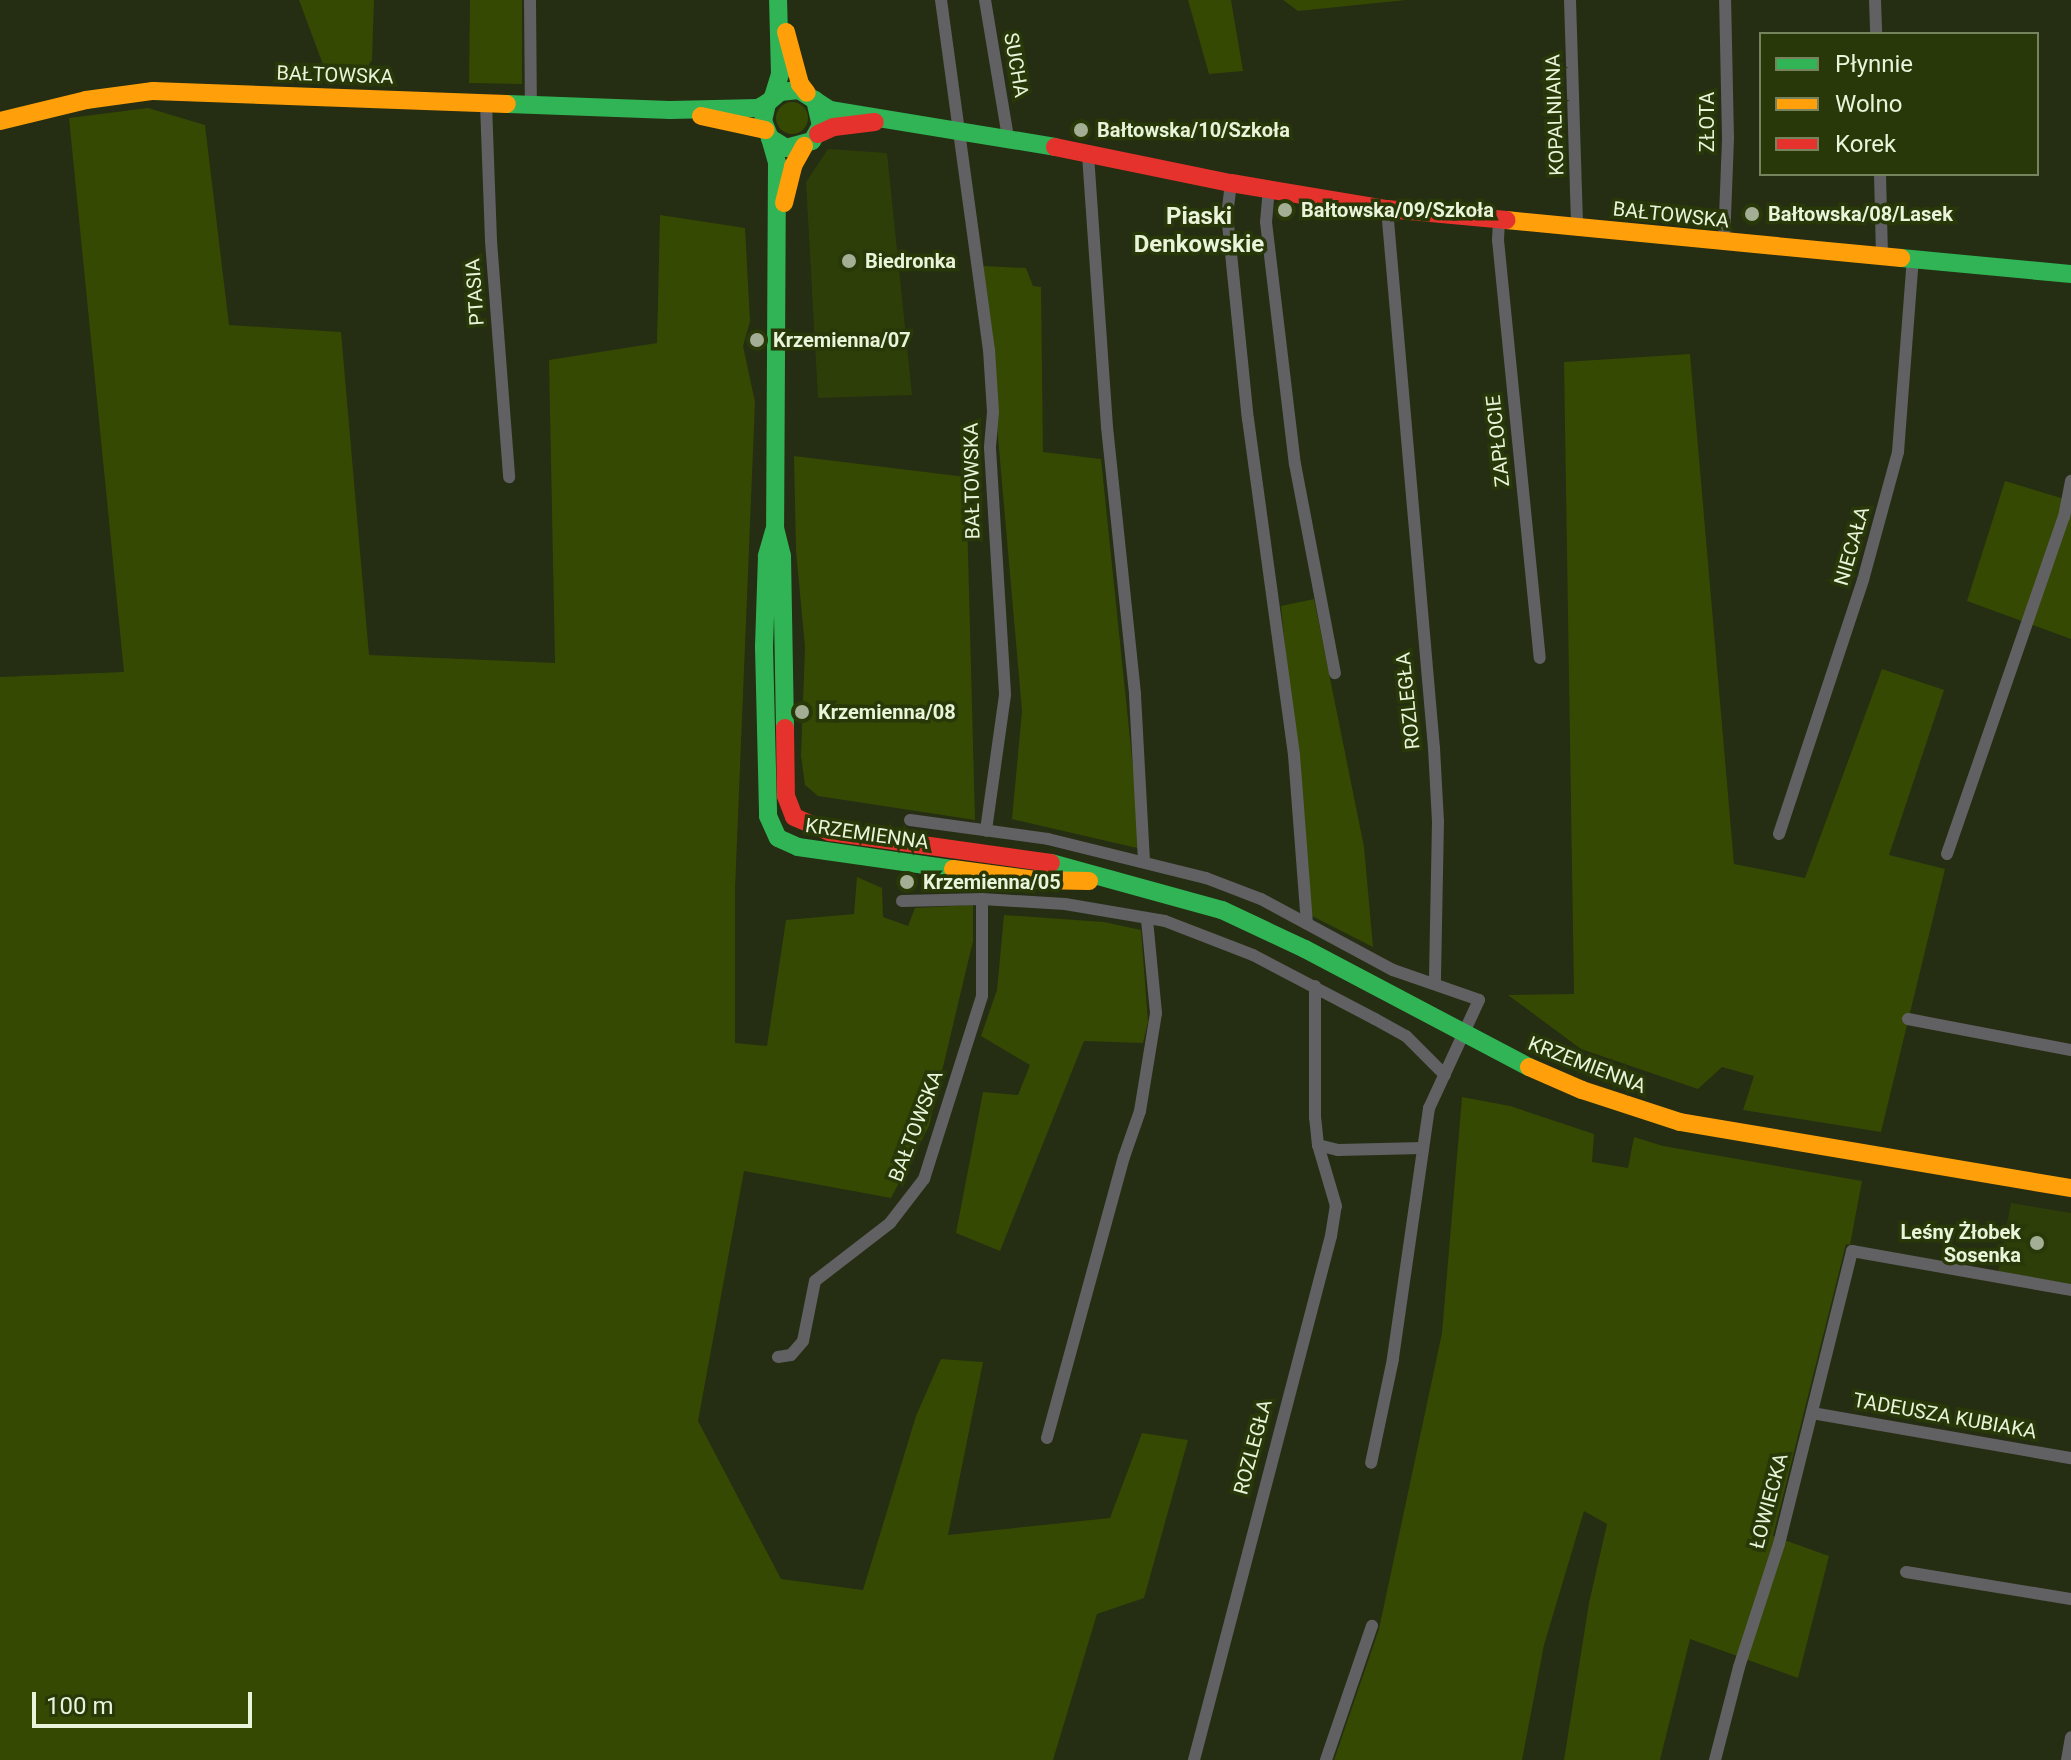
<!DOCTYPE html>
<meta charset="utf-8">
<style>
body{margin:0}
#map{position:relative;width:2071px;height:1760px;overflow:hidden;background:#252d13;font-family:Roboto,sans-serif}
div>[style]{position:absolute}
.built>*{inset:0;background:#2e3e09}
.green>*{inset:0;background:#354903}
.round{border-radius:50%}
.street>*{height:12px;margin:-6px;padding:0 6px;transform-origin:6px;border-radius:6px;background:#616062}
.fast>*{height:18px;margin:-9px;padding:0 9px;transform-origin:9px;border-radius:9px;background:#30b455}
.slow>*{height:18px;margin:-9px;padding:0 9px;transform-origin:9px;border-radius:9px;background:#ff9f0a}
.jam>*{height:18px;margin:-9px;padding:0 9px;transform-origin:9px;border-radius:9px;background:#e5322d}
.dots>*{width:22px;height:22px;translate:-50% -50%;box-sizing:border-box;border:4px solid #293808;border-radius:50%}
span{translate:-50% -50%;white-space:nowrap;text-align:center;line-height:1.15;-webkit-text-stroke:7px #293808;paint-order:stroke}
.street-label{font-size:20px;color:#e9f4da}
.poi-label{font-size:20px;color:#e9f4da;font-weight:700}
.left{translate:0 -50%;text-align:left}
.right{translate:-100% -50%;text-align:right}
.quarter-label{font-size:24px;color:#e9f4da;font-weight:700}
.legend{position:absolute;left:1759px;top:32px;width:280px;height:144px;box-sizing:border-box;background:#293808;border:2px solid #76835c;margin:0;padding:10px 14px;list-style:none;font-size:24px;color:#e9f4da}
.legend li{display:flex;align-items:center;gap:16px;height:40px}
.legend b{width:40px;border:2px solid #76835c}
.scale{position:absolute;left:32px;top:1692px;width:220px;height:36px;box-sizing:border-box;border:4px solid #e9f4da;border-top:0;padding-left:10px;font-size:24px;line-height:28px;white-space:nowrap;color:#e9f4da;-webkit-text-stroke:6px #293808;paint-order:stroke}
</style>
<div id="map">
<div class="built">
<i style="clip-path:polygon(828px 149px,887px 153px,912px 395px,818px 398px,806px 182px)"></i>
<i style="clip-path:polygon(2011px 1203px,2071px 1213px,2071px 1284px,1998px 1272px)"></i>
</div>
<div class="green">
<i style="clip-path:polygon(299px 0,374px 0,372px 60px,361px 76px,328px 78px)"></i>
<i style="clip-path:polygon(470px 0,522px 0,522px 84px,469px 83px)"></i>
<i style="clip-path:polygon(1188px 0,1231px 0,1243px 71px,1209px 74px)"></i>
<i style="clip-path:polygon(1283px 0,1406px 0,1298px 11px)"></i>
<i class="round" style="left:776px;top:102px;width:32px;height:32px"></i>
<i style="clip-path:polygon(148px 108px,205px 125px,229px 325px,341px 332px,369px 655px,555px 663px,549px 360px,657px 343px,660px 215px,745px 228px,750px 321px,743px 346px,755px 402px,735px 889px,735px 1043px,767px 1046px,786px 920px,854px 914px,857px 877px,882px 888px,883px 917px,908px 926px,915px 908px,973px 905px,973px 941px,929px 1126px,891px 1198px,744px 1171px,698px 1421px,781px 1579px,863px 1590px,916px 1416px,941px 1359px,983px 1362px,948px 1535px,1110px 1518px,1142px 1433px,1188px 1440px,1144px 1598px,1097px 1614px,1053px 1760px,0 1760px,0 677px,124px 672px,69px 118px)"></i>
<i style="clip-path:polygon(983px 266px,1026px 268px,1033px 286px,1041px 287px,1043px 452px,1101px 459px,1141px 845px,1137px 848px,1012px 819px,1022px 711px)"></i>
<i style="clip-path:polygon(1690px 354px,1734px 864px,1805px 878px,1882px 669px,1944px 690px,1889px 855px,1945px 869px,1881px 1132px,1743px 1110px,1754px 1076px,1722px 1067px,1698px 1089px,1581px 1049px,1508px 995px,1574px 994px,1564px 362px)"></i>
<i style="clip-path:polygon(794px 456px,966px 477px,975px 820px,818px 796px,805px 785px,801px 756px,805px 647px,796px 551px)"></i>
<i style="clip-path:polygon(2005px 481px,2071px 501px,2071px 639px,1967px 601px)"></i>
<i style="clip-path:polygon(1314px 599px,1364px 847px,1373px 947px,1312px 916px,1281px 606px)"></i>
<i style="clip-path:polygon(1004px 915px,1104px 922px,1141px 930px,1148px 1022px,1143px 1043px,1084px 1041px,1000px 1251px,956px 1233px,983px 1092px,1018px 1095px,1030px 1065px,981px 1036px,997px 990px)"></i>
<i style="clip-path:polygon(1462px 1097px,1510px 1106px,1594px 1134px,1592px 1162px,1628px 1168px,1634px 1137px,1663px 1146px,1862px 1181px,1850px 1245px,1846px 1244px,1773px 1536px,1829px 1556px,1798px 1678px,1690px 1639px,1660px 1760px,1564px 1760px,1589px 1603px,1607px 1524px,1584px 1511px,1544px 1645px,1522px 1760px,1334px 1760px,1379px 1629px,1442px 1333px)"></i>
</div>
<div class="street">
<i style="left:530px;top:0;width:105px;rotate:89.5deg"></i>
<i style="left:941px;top:0;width:353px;rotate:82.2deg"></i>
<i style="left:989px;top:350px;width:62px;rotate:86.3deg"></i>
<i style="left:993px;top:412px;width:36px;rotate:95deg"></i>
<i style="left:990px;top:448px;width:247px;rotate:86.5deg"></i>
<i style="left:1005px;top:695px;width:137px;rotate:98deg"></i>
<i style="left:985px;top:0;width:139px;rotate:80.5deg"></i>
<i style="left:1570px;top:0;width:228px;rotate:88.2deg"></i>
<i style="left:1875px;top:0;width:34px;rotate:88deg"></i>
<i style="left:486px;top:104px;width:137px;rotate:87.9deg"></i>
<i style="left:491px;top:241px;width:237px;rotate:85.6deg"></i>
<i style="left:1088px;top:155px;width:273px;rotate:86deg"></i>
<i style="left:1107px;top:427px;width:269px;rotate:84deg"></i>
<i style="left:1135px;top:695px;width:165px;rotate:86.9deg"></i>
<i style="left:1880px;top:174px;width:80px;rotate:88.6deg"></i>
<i style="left:1231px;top:183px;width:31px;rotate:97deg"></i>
<i style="left:1227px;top:214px;width:206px;rotate:84.2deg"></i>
<i style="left:1248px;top:419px;width:339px;rotate:82.2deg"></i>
<i style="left:1294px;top:755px;width:169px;rotate:85.6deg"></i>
<i style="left:1269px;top:188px;width:34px;rotate:95deg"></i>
<i style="left:1266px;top:222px;width:244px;rotate:83.2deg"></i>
<i style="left:1295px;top:464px;width:213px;rotate:79.2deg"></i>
<i style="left:1387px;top:209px;width:541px;rotate:85.02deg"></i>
<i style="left:1434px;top:748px;width:73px;rotate:86.9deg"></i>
<i style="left:1438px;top:821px;width:161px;rotate:91.1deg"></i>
<i style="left:1499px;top:221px;width:19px;rotate:93deg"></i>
<i style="left:1498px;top:240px;width:420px;rotate:84.3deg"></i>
<i style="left:1724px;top:243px;width:105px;rotate:-87.8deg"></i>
<i style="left:1728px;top:138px;width:138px;rotate:-91.2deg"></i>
<i style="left:910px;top:820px;width:139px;rotate:7.8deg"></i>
<i style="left:1048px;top:839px;width:163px;rotate:13.9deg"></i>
<i style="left:1206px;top:878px;width:59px;rotate:20.9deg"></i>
<i style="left:1261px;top:899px;width:150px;rotate:28.3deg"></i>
<i style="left:1393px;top:970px;width:91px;rotate:19.2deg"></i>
<i style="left:1479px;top:1000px;width:119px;rotate:114.8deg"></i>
<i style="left:1429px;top:1108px;width:254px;rotate:98.2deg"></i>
<i style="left:1393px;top:1359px;width:106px;rotate:101.9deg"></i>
<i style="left:1779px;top:834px;width:268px;rotate:-71.7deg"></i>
<i style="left:1863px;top:580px;width:133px;rotate:-74.7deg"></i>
<i style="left:1898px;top:452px;width:195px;rotate:-85.6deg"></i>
<i style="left:1947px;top:854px;width:357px;rotate:-70.9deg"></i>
<i style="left:2064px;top:517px;width:37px;rotate:-79deg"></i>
<i style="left:902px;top:901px;width:80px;rotate:-1.4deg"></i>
<i style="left:982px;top:899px;width:83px;rotate:3.4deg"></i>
<i style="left:1065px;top:904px;width:101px;rotate:9.6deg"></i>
<i style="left:1165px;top:921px;width:94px;rotate:21.1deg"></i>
<i style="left:1253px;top:955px;width:138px;rotate:27.7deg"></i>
<i style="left:1375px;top:1019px;width:35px;rotate:29deg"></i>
<i style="left:1406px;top:1036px;width:55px;rotate:45deg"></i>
<i style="left:1908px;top:1019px;width:166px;rotate:10.8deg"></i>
<i style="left:1318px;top:1145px;width:21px;rotate:14deg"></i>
<i style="left:1338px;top:1150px;width:85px;rotate:-1.3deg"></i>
<i style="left:778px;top:1357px;width:13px;rotate:-9deg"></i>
<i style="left:791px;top:1355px;width:18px;rotate:-49deg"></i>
<i style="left:803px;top:1341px;width:61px;rotate:-78.7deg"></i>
<i style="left:815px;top:1281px;width:95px;rotate:-37.7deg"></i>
<i style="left:890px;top:1223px;width:56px;rotate:-52.3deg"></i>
<i style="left:924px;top:1179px;width:192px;rotate:-72.4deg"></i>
<i style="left:982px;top:996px;width:97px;rotate:-90deg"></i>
<i style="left:1812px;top:1413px;width:263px;rotate:9.9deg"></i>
<i style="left:1047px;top:1438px;width:291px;rotate:-74.7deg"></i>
<i style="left:1124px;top:1157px;width:49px;rotate:-70.8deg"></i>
<i style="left:1140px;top:1111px;width:99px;rotate:-80.7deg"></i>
<i style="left:1156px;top:1013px;width:94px;rotate:-95.5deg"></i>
<i style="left:1906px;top:1572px;width:167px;rotate:9.3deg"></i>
<i style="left:1194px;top:1760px;width:542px;rotate:-75.35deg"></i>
<i style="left:1331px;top:1236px;width:30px;rotate:-81deg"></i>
<i style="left:1336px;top:1206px;width:64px;rotate:-106.4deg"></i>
<i style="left:1318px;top:1145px;width:27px;rotate:-96deg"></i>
<i style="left:1315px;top:1118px;width:132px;rotate:-90deg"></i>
<i style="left:1326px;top:1760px;width:142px;rotate:-71.1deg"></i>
<i style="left:1715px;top:1760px;width:96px;rotate:-75.5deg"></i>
<i style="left:1739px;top:1667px;width:129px;rotate:-72deg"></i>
<i style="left:1779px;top:1544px;width:302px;rotate:-76deg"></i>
<i style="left:1852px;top:1251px;width:222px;rotate:10.1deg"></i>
<i style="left:2067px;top:1760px;width:23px;rotate:-80deg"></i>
</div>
<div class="fast">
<i style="left:773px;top:97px;width:24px;rotate:-73deg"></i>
<i style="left:780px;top:74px;width:74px;rotate:-91.5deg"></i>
<i style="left:815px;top:100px;width:26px;rotate:77deg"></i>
<i style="left:821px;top:125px;width:18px;rotate:119deg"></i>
<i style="left:812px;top:141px;width:27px;rotate:165deg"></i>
<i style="left:786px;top:148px;width:19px;rotate:-148deg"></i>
<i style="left:770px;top:138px;width:18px;rotate:-112deg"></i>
<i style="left:763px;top:121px;width:18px;rotate:-77deg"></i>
<i style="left:767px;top:103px;width:17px;rotate:-40deg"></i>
<i style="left:780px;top:92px;width:19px;rotate:-6deg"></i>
<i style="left:799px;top:90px;width:37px;rotate:33deg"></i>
<i style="left:830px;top:110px;width:228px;rotate:9.3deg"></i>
<i style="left:507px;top:104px;width:163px;rotate:2.1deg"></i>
<i style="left:670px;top:110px;width:88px;rotate:-1.3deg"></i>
<i style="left:758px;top:108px;width:10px;rotate:-29deg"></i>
<i style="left:770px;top:138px;width:26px;rotate:74deg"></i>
<i style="left:777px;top:163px;width:365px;rotate:90.3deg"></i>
<i style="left:775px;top:528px;width:29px;rotate:76deg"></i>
<i style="left:782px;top:556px;width:172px;rotate:89deg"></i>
<i style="left:1901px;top:258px;width:171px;rotate:5.4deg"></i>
<i style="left:774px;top:531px;width:26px;rotate:106deg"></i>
<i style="left:767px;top:556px;width:91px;rotate:91.9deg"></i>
<i style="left:764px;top:647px;width:169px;rotate:88.6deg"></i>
<i style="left:768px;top:816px;width:24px;rotate:66deg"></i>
<i style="left:778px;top:838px;width:22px;rotate:24deg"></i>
<i style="left:798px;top:847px;width:157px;rotate:8.1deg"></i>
<i style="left:1051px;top:863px;width:177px;rotate:15.4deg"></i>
<i style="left:1222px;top:910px;width:92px;rotate:25.2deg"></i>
<i style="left:1305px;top:949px;width:253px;rotate:27.8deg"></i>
</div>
<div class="slow">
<i style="left:786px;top:32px;width:54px;rotate:74.9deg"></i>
<i style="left:800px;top:84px;width:11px;rotate:52deg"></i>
<i style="left:701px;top:116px;width:66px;rotate:12.3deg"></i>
<i style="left:0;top:121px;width:89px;rotate:-13.7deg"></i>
<i style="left:86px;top:100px;width:68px;rotate:-7.7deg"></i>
<i style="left:153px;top:91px;width:354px;rotate:2.1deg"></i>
<i style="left:784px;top:203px;width:38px;rotate:-76deg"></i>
<i style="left:793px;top:166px;width:23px;rotate:-61deg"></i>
<i style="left:1506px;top:220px;width:397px;rotate:5.5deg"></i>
<i style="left:953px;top:869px;width:84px;rotate:7.5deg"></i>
<i style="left:1036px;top:880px;width:53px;rotate:1.1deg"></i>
<i style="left:1529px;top:1067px;width:58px;rotate:23.5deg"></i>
<i style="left:1582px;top:1090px;width:103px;rotate:18.1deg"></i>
<i style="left:1680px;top:1122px;width:397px;rotate:9.6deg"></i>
</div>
<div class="jam">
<i style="left:818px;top:134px;width:17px;rotate:-24deg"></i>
<i style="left:834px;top:127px;width:41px;rotate:-7deg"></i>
<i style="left:1055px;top:147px;width:180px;rotate:11.6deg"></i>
<i style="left:1231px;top:183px;width:158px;rotate:9.5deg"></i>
<i style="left:1387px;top:209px;width:120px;rotate:5.3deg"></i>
<i style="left:785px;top:728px;width:68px;rotate:89.2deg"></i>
<i style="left:786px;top:796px;width:22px;rotate:69deg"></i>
<i style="left:794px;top:817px;width:39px;rotate:23deg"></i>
<i style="left:830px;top:832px;width:223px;rotate:8deg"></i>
</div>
<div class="dots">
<i style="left:1081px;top:130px;background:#a4ae94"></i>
<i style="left:1285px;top:210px;background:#a4ae94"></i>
<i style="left:1752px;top:214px;background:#a4ae94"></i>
<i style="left:849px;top:261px;background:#a4ae94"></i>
<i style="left:757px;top:340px;background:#a4ae94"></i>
<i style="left:802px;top:712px;background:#a4ae94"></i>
<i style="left:907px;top:882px;background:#a4ae94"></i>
<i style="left:2037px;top:1243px;background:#a4ae94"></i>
</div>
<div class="street-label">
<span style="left:1016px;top:65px;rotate:80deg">SUCHA</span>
<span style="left:335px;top:75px;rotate:2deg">BAŁTOWSKA</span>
<span style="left:1555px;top:115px;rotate:-92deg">KOPALNIANA</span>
<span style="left:1707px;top:122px;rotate:-90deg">ZŁOTA</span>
<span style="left:1671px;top:215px;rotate:6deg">BAŁTOWSKA</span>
<span style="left:475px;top:292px;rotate:-94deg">PTASIA</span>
<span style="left:1498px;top:441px;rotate:-96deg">ZAPŁOCIE</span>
<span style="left:972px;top:481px;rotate:-91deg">BAŁTOWSKA</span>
<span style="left:1852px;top:546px;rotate:-74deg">NIECAŁA</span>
<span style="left:1408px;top:701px;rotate:-96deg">ROZLEGŁA</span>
<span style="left:867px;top:834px;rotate:8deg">KRZEMIENNA</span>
<span style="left:1587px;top:1065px;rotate:21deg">KRZEMIENNA</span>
<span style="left:916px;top:1126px;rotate:-69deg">BAŁTOWSKA</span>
<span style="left:1945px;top:1416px;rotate:10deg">TADEUSZA KUBIAKA</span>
<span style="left:1253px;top:1447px;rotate:-75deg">ROZLEGŁA</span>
<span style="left:1769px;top:1501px;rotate:-75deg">ŁOWIECKA</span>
</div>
<div class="poi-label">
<span class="left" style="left:1097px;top:130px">Bałtowska/10/Szkoła</span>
<span class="left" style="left:1301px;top:210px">Bałtowska/09/Szkoła</span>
<span class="left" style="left:1768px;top:214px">Bałtowska/08/Lasek</span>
<span class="left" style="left:865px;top:261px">Biedronka</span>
<span class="left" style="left:773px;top:340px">Krzemienna/07</span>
<span class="left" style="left:818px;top:712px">Krzemienna/08</span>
<span class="left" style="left:923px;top:882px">Krzemienna/05</span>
<span class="right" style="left:2021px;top:1244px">Leśny Żłobek<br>Sosenka</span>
</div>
<div class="quarter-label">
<span style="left:1199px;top:231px">Piaski<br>Denkowskie</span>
</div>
<ul class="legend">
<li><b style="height:10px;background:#30b455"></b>Płynnie</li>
<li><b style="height:10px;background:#ff9f0a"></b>Wolno</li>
<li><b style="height:10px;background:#e5322d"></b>Korek</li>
</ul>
<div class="scale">100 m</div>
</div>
